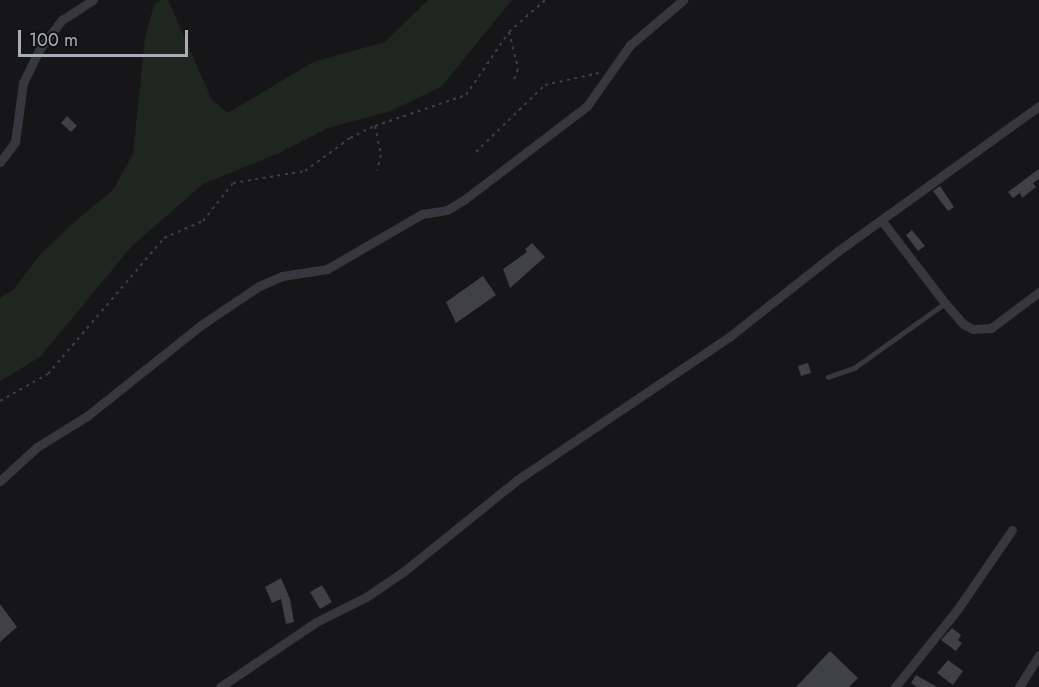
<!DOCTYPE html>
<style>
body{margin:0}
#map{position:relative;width:1039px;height:687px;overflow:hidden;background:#161618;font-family:Jost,sans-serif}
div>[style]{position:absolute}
.green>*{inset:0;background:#1e261f}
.building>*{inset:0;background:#404145}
.path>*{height:2px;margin-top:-1px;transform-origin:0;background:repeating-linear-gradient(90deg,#3d3f44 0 3px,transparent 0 7.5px)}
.lane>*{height:4.5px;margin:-2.25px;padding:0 2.25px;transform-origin:2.25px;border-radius:2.25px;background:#37383d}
.street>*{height:9px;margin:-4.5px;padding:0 4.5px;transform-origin:4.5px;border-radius:4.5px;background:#37383d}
span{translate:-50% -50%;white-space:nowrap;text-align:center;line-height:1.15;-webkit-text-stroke:4.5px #111113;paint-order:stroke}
.scale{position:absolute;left:18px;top:30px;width:170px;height:27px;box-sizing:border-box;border:3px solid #a8adb8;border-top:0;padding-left:8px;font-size:18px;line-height:21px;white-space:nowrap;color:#a8adb8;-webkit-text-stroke:4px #111113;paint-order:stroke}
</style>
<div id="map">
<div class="green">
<i style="clip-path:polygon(161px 0,168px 0,212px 100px,228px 113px,313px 62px,385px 42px,428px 0,512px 0,442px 86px,391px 111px,328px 128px,279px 153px,203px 184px,131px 247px,40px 357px,0 381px,0 298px,13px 290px,40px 255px,72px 224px,113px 190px,133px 154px,145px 37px,154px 5px)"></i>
</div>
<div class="building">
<i style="clip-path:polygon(67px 116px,77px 126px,71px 132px,61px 123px)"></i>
<i style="clip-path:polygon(1039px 169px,1039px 179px,1033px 183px,1036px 187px,1022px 198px,1020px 193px,1013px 198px,1008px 192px)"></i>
<i style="clip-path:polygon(940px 186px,954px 207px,948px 211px,933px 191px)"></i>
<i style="clip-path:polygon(912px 230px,925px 246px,918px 251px,906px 235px)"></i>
<i style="clip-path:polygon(532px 243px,545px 257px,510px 288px,503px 269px,527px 252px,525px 249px)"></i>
<i style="clip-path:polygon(483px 276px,496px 295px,456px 323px,446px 302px)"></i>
<i style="clip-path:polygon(808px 363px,811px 373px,801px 376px,798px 366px)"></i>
<i style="clip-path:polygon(281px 578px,290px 599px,294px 622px,286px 624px,281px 599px,272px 603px,265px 587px)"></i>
<i style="clip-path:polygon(322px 585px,332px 602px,320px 609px,310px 592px)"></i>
<i style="clip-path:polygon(0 604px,17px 627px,0 642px)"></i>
<i style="clip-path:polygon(952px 628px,961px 635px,958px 640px,962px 643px,956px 651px,941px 640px)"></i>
<i style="clip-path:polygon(830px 651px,858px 678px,849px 687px,796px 687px)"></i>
<i style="clip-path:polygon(948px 660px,963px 671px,953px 685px,937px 673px)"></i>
<i style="clip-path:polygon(916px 675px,937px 687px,917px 687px,911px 683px)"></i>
</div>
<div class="path">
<i style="left:509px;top:32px;width:38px;rotate:76deg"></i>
<i style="left:518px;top:69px;width:12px;rotate:110deg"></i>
<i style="left:375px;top:126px;width:30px;rotate:78deg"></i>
<i style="left:381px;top:155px;width:16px;rotate:104deg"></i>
<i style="left:476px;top:152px;width:96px;rotate:-44.2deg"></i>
<i style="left:545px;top:85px;width:55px;rotate:-12.5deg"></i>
<i style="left:0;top:401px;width:55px;rotate:-29.4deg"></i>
<i style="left:48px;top:374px;width:179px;rotate:-49.5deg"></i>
<i style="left:164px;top:238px;width:43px;rotate:-23.6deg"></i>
<i style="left:203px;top:221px;width:48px;rotate:-51.7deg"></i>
<i style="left:233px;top:183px;width:73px;rotate:-9.5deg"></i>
<i style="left:305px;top:171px;width:56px;rotate:-36.3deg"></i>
<i style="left:350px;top:138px;width:28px;rotate:-26deg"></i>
<i style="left:375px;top:126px;width:96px;rotate:-18.8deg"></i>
<i style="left:466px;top:95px;width:76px;rotate:-55.7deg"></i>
<i style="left:509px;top:32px;width:48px;rotate:-41.6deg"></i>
</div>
<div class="lane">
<i style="left:828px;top:377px;width:28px;rotate:-19deg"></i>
<i style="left:854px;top:368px;width:112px;rotate:-35.5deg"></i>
</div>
<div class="street">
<i style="left:0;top:162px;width:25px;rotate:-53deg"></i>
<i style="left:15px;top:142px;width:60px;rotate:-82.3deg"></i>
<i style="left:23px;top:83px;width:37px;rotate:-64deg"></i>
<i style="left:39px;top:50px;width:38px;rotate:-53deg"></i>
<i style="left:62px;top:20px;width:37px;rotate:-33deg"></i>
<i style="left:882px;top:221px;width:103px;rotate:52.5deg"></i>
<i style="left:945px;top:303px;width:28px;rotate:49deg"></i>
<i style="left:963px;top:324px;width:11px;rotate:27deg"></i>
<i style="left:973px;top:329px;width:18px;rotate:-3deg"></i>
<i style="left:991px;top:328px;width:60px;rotate:-36.9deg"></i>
<i style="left:0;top:481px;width:50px;rotate:-42.6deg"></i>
<i style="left:37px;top:447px;width:59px;rotate:-31.8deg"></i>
<i style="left:87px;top:416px;width:146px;rotate:-38.6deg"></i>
<i style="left:201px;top:325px;width:70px;rotate:-33.9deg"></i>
<i style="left:259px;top:286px;width:25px;rotate:-23deg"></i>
<i style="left:282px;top:276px;width:46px;rotate:-8.8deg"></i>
<i style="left:327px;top:269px;width:110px;rotate:-30.1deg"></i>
<i style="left:422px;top:214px;width:25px;rotate:-9deg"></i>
<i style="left:447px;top:210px;width:21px;rotate:-31deg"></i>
<i style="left:465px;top:199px;width:153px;rotate:-37.3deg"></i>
<i style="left:587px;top:106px;width:75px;rotate:-54.8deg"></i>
<i style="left:630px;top:45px;width:70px;rotate:-40.3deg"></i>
<i style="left:220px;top:687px;width:116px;rotate:-34.1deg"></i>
<i style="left:316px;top:622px;width:56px;rotate:-26.6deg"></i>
<i style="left:366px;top:597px;width:45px;rotate:-34deg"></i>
<i style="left:403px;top:572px;width:146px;rotate:-38.9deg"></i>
<i style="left:517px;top:480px;width:256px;rotate:-34deg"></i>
<i style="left:729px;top:337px;width:139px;rotate:-38.3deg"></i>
<i style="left:838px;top:251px;width:248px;rotate:-35.8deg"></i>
<i style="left:895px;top:687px;width:99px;rotate:-51.2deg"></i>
<i style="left:957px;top:610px;width:97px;rotate:-55.5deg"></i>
<i style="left:1019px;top:687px;width:38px;rotate:-58deg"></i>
</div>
<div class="scale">100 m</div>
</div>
